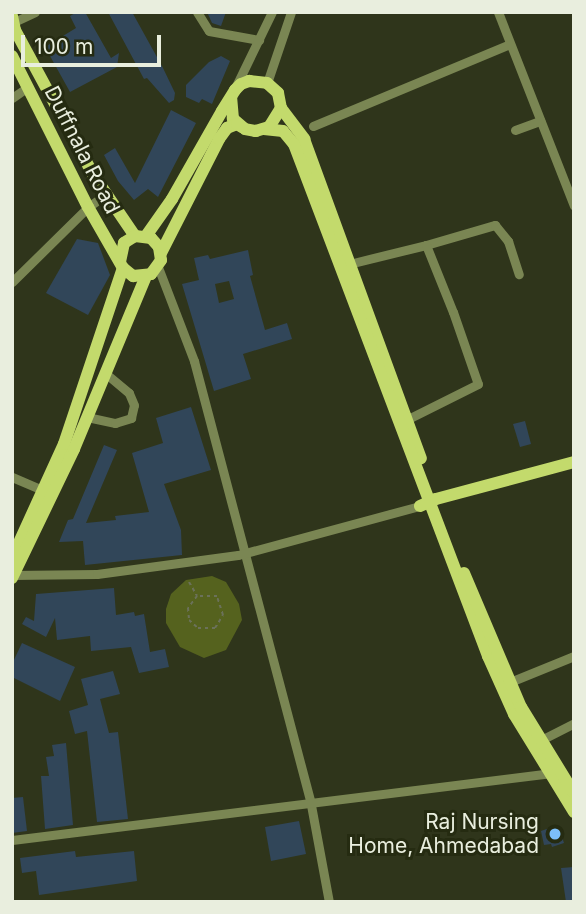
<!DOCTYPE html>
<style>
body{margin:0}
#map{position:relative;width:586px;height:914px;overflow:hidden;background:#2f351b;font-family:Inter,sans-serif}
div>[style]{position:absolute}
.green>*{inset:0;background:#55621e}
.building>*{inset:0;background:#314659}
.path>*{height:2px;margin-top:-1px;transform-origin:0;background:repeating-linear-gradient(90deg,#6b715a 0 3.5px,transparent 0 7px)}
.minor>*{height:9px;margin:-4.5px;padding:0 4.5px;transform-origin:4.5px;border-radius:4.5px;background:#7a8653}
.major>*{height:12px;margin:-6px;padding:0 6px;transform-origin:6px;border-radius:6px;background:#c3da6c}
.dots>*{width:19px;height:19px;translate:-50% -50%;box-sizing:border-box;border:4px solid #252b11;border-radius:50%}
span{translate:-50% -50%;white-space:nowrap;text-align:center;line-height:1.15;-webkit-text-stroke:6px #252b11;paint-order:stroke}
.street-label{font-size:21px;color:#e9eede}
.poi-label{font-size:21px;color:#e9eede}
.right{translate:-100% -50%;text-align:right}
.frame{position:absolute;inset:0;border:14px solid #e9eede;pointer-events:none}
.scale{position:absolute;left:21px;top:35px;width:140px;height:32px;box-sizing:border-box;border:4px solid #e9eede;border-top:0;padding-left:9px;font-size:21px;line-height:24px;white-space:nowrap;color:#e9eede;-webkit-text-stroke:5px #252b11;paint-order:stroke}
</style>
<div id="map">
<div class="green">
<i style="clip-path:polygon(212px 576px,226px 582px,239px 604px,242px 620px,226px 650px,204px 658px,180px 647px,166px 623px,166px 609px,171px 594px,186px 580px)"></i>
</div>
<div class="building">
<i style="clip-path:polygon(77px 12px,85px 12px,111px 58px,119px 53px,117px 67px,70px 92px,45px 47px,76px 28px,70px 16px)"></i>
<i style="clip-path:polygon(108px 12px,132px 12px,163px 68px,175px 93px,174px 100px,169px 103px,147px 78px,144px 79px)"></i>
<i style="clip-path:polygon(207px 12px,226px 12px,221px 26px,212px 23px)"></i>
<i style="clip-path:polygon(221px 56px,230px 61px,212px 104px,202px 99px,199px 103px,186px 97px,186px 85px,209px 62px)"></i>
<i style="clip-path:polygon(171px 110px,196px 123px,158px 197px,148px 189px,134px 200px,118px 181px,104px 155px,115px 148px,135px 183px)"></i>
<i style="clip-path:polygon(77px 239px,98px 243px,110px 275px,88px 315px,46px 293px)"></i>
<i style="clip-path:polygon(evenodd,248px 250px,253px 275px,250px 276px,265px 330px,287px 323px,292px 339px,243px 354px,251px 379px,214px 391px,182px 284px,199px 280px,194px 258px,208px 255px,210px 259px,248px 250px,229px 281px,234px 299px,219px 303px,215px 284px,229px 281px)"></i>
<i style="clip-path:polygon(191px 407px,211px 470px,164px 484px,181px 530px,182px 555px,85px 565px,83px 541px,59px 542px,68px 520px,73px 519px,104px 445px,117px 450px,86px 523px,116px 520px,115px 516px,149px 512px,132px 453px,163px 443px,156px 418px)"></i>
<i style="clip-path:polygon(525px 421px,531px 444px,520px 447px,513px 424px)"></i>
<i style="clip-path:polygon(114px 588px,116px 615px,134px 612px,135px 616px,144px 614px,150px 652px,165px 649px,169px 667px,139px 673px,131px 647px,91px 651px,90px 636px,57px 640px,55px 618px,46px 637px,22px 624px,26px 617px,34px 621px,36px 594px)"></i>
<i style="clip-path:polygon(22px 643px,75px 667px,60px 701px,12px 677px,12px 664px)"></i>
<i style="clip-path:polygon(113px 671px,120px 694px,100px 699px,109px 733px,118px 732px,128px 819px,97px 822px,87px 731px,75px 734px,69px 711px,88px 705px,81px 679px)"></i>
<i style="clip-path:polygon(66px 743px,73px 825px,45px 829px,41px 776px,49px 776px,46px 757px,54px 756px,52px 745px)"></i>
<i style="clip-path:polygon(23px 797px,27px 831px,12px 833px,12px 798px)"></i>
<i style="clip-path:polygon(299px 821px,306px 854px,271px 861px,265px 827px)"></i>
<i style="clip-path:polygon(558px 825px,564px 843px,552px 847px,551px 844px,544px 845px,541px 831px)"></i>
<i style="clip-path:polygon(75px 851px,76px 857px,134px 851px,137px 881px,39px 895px,36px 871px,22px 873px,20px 858px)"></i>
<i style="clip-path:polygon(574px 867px,574px 902px,566px 902px,561px 868px)"></i>
</div>
<div class="path">
<i style="left:189px;top:582px;width:16px;rotate:60deg"></i>
<i style="left:197px;top:596px;width:15px;rotate:127deg"></i>
<i style="left:188px;top:608px;width:12px;rotate:85deg"></i>
<i style="left:189px;top:620px;width:12px;rotate:42deg"></i>
<i style="left:198px;top:628px;width:17px"></i>
<i style="left:215px;top:628px;width:15px;rotate:-58deg"></i>
<i style="left:223px;top:615px;width:20px;rotate:-108deg"></i>
<i style="left:217px;top:596px;width:20px;rotate:180deg"></i>
</div>
<div class="minor">
<i style="left:197px;top:12px;width:22px;rotate:58deg"></i>
<i style="left:209px;top:31px;width:51px;rotate:10.2deg"></i>
<i style="left:498px;top:12px;width:208px;rotate:68.6deg"></i>
<i style="left:14px;top:22px;width:23px;rotate:-25deg"></i>
<i style="left:267px;top:83px;width:75px;rotate:-71.3deg"></i>
<i style="left:236px;top:86px;width:82px;rotate:-64.1deg"></i>
<i style="left:12px;top:98px;width:19px;rotate:-35deg"></i>
<i style="left:313px;top:126px;width:213px;rotate:-22.6deg"></i>
<i style="left:515px;top:130px;width:27px;rotate:-20deg"></i>
<i style="left:426px;top:245px;width:72px;rotate:-16.2deg"></i>
<i style="left:495px;top:225px;width:21px;rotate:51deg"></i>
<i style="left:508px;top:241px;width:35px;rotate:72deg"></i>
<i style="left:349px;top:264px;width:79px;rotate:-13.9deg"></i>
<i style="left:426px;top:245px;width:72px;rotate:68.1deg"></i>
<i style="left:453px;top:312px;width:76px;rotate:70.9deg"></i>
<i style="left:478px;top:384px;width:80px;rotate:153.4deg"></i>
<i style="left:158px;top:267px;width:101px;rotate:69deg"></i>
<i style="left:194px;top:361px;width:459px;rotate:75.2deg"></i>
<i style="left:311px;top:805px;width:99px;rotate:79.5deg"></i>
<i style="left:12px;top:282px;width:107px;rotate:-44.6deg"></i>
<i style="left:88px;top:207px;width:21px;rotate:-35deg"></i>
<i style="left:87px;top:417px;width:29px;rotate:12deg"></i>
<i style="left:115px;top:423px;width:17px;rotate:-17deg"></i>
<i style="left:131px;top:418px;width:13px;rotate:-77deg"></i>
<i style="left:134px;top:405px;width:13px;rotate:-113deg"></i>
<i style="left:129px;top:393px;width:31px;rotate:-140deg"></i>
<i style="left:12px;top:477px;width:34px;rotate:23deg"></i>
<i style="left:12px;top:575px;width:85px;rotate:-0.7deg"></i>
<i style="left:97px;top:574px;width:142px;rotate:-7.7deg"></i>
<i style="left:238px;top:555px;width:188px;rotate:-15.1deg"></i>
<i style="left:510px;top:682px;width:69px;rotate:-22.1deg"></i>
<i style="left:541px;top:740px;width:37px;rotate:-27deg"></i>
<i style="left:12px;top:840px;width:544px;rotate:-7.07deg"></i>
</div>
<div class="major">
<i style="left:12px;top:16px;width:14px;rotate:78deg"></i>
<i style="left:15px;top:30px;width:166px;rotate:61.6deg"></i>
<i style="left:94px;top:176px;width:73px;rotate:55.7deg"></i>
<i style="left:12px;top:56px;width:169px;rotate:63.3deg"></i>
<i style="left:88px;top:207px;width:70px;rotate:60.2deg"></i>
<i style="left:123px;top:268px;width:13px;rotate:39deg"></i>
<i style="left:133px;top:276px;width:18px;rotate:-6deg"></i>
<i style="left:151px;top:274px;width:17px;rotate:-54deg"></i>
<i style="left:161px;top:260px;width:13px;rotate:-99deg"></i>
<i style="left:159px;top:247px;width:12px;rotate:-132deg"></i>
<i style="left:151px;top:238px;width:16px;rotate:-173deg"></i>
<i style="left:135px;top:236px;width:13px;rotate:148deg"></i>
<i style="left:124px;top:243px;width:19px;rotate:102deg"></i>
<i style="left:281px;top:108px;width:39px;rotate:53deg"></i>
<i style="left:304px;top:139px;width:340px;rotate:69.9deg"></i>
<i style="left:264px;top:129px;width:19px;rotate:6deg"></i>
<i style="left:283px;top:131px;width:17px;rotate:50deg"></i>
<i style="left:294px;top:144px;width:548px;rotate:69.25deg"></i>
<i style="left:488px;top:656px;width:64px;rotate:65.9deg"></i>
<i style="left:514px;top:714px;width:115px;rotate:58.5deg"></i>
<i style="left:146px;top:236px;width:45px;rotate:-54.9deg"></i>
<i style="left:172px;top:199px;width:101px;rotate:-60.4deg"></i>
<i style="left:222px;top:111px;width:25px;rotate:-58deg"></i>
<i style="left:235px;top:90px;width:8px;rotate:-45deg"></i>
<i style="left:241px;top:84px;width:9px;rotate:-21deg"></i>
<i style="left:249px;top:81px;width:18px;rotate:6deg"></i>
<i style="left:267px;top:83px;width:15px;rotate:42deg"></i>
<i style="left:278px;top:93px;width:15px;rotate:79deg"></i>
<i style="left:281px;top:108px;width:22px;rotate:122deg"></i>
<i style="left:269px;top:127px;width:14px;rotate:163deg"></i>
<i style="left:256px;top:131px;width:11px;rotate:-170deg"></i>
<i style="left:245px;top:129px;width:16px;rotate:-140deg"></i>
<i style="left:233px;top:119px;width:21px;rotate:-95deg"></i>
<i style="left:161px;top:253px;width:128px;rotate:-63deg"></i>
<i style="left:219px;top:139px;width:14px;rotate:-54deg"></i>
<i style="left:227px;top:128px;width:11px;rotate:-22deg"></i>
<i style="left:237px;top:124px;width:6px;rotate:31deg"></i>
<i style="left:420px;top:506px;width:17px;rotate:-24deg"></i>
<i style="left:436px;top:499px;width:143px;rotate:-15deg"></i>
<i style="left:12px;top:558px;width:125px;rotate:-65.5deg"></i>
<i style="left:64px;top:444px;width:186px;rotate:-71.5deg"></i>
<i style="left:464px;top:573px;width:146px;rotate:67deg"></i>
<i style="left:521px;top:707px;width:101px;rotate:58.4deg"></i>
<i style="left:12px;top:578px;width:143px;rotate:-64.3deg"></i>
<i style="left:74px;top:449px;width:187px;rotate:-67.4deg"></i>
</div>
<div class="dots">
<i style="left:555px;top:834px;background:#7cbef9"></i>
</div>
<div class="street-label">
<span style="left:82px;top:150px;rotate:63deg">Duffnala Road</span>
</div>
<div class="poi-label">
<span class="right" style="left:539px;top:834px">Raj Nursing<br>Home, Ahmedabad</span>
</div>
<div class="frame"></div>
<div class="scale">100 m</div>
</div>
